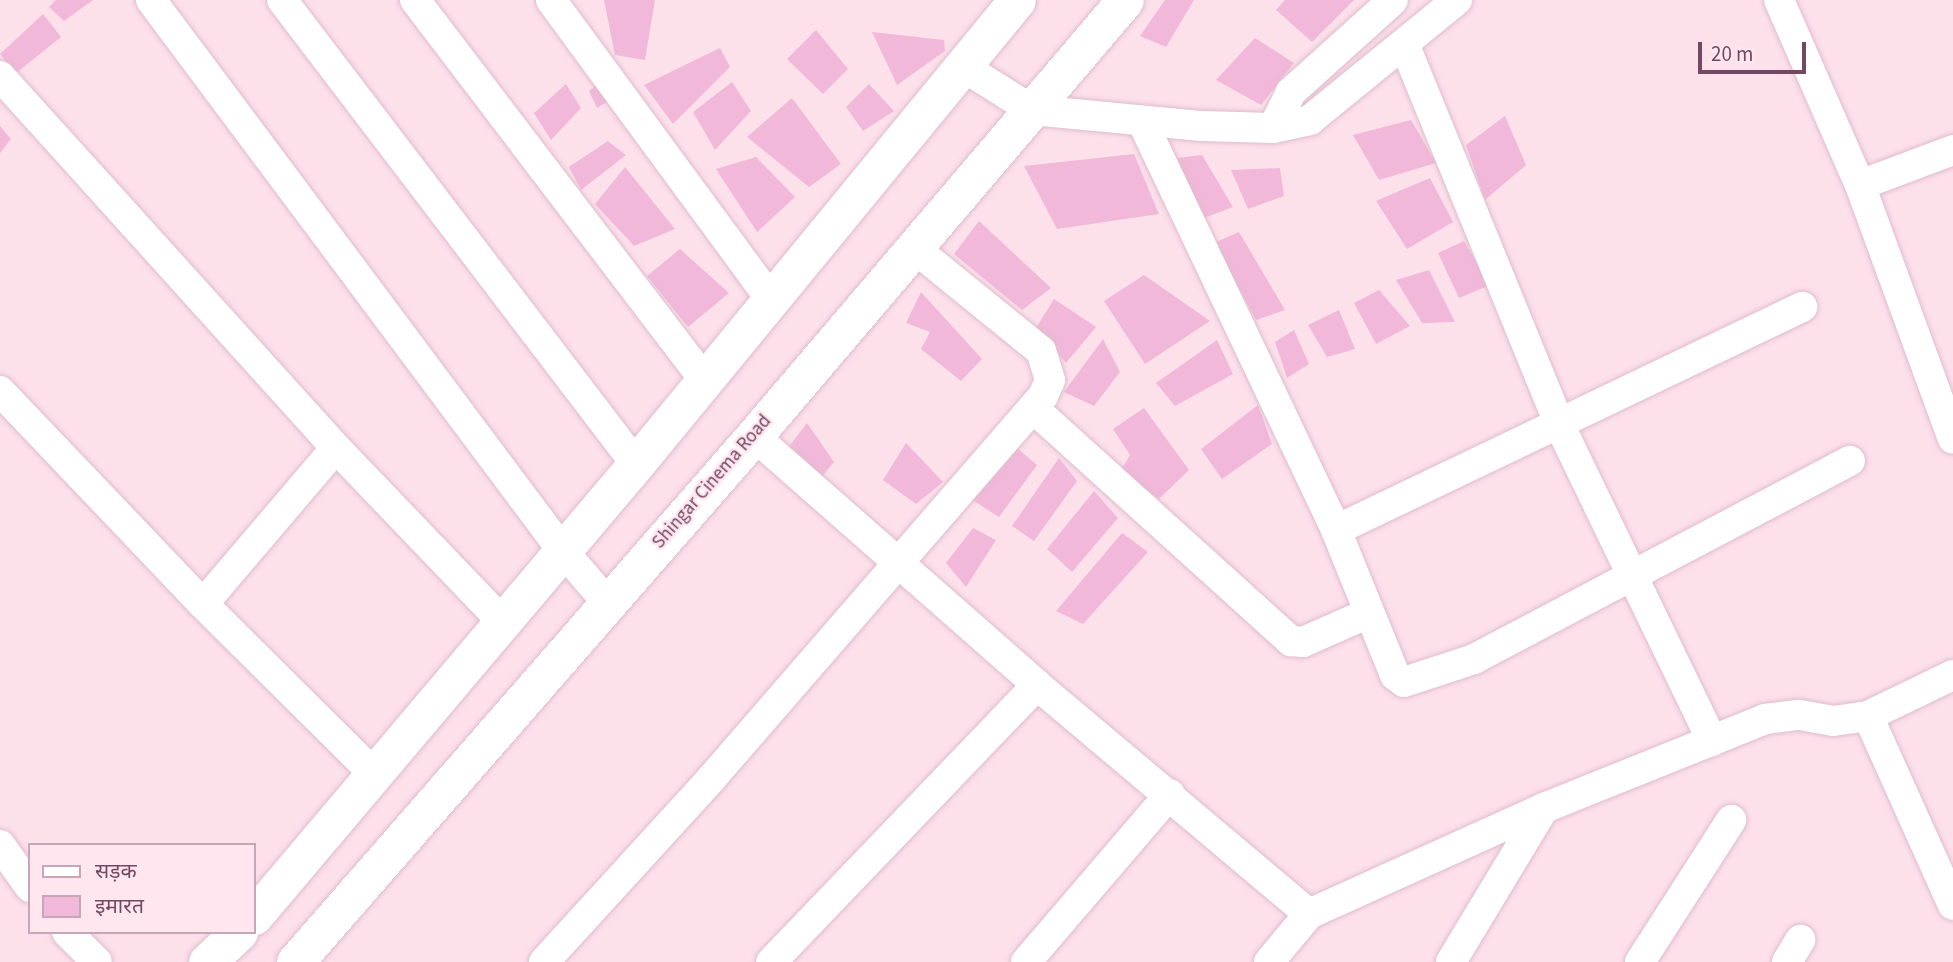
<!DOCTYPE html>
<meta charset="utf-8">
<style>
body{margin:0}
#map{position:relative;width:1953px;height:962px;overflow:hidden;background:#fce0ea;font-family:"Source Sans 3","Noto Sans Devanagari",sans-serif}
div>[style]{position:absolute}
.building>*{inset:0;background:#f1b8d9}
.roads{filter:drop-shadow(0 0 2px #e0bcce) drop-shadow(0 0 2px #e0bcce)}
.minor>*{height:30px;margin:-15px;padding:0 15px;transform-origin:15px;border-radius:15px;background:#fff}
.tertiary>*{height:37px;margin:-18.5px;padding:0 18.5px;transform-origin:18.5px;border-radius:18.5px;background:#fff}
span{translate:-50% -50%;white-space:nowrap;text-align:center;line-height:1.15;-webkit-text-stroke:5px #ffe6ef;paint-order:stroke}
.street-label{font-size:19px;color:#734862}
.legend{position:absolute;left:28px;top:843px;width:228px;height:91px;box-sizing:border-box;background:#ffe6ef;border:2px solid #c7a7b7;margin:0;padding:9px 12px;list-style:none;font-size:21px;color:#734862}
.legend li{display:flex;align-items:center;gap:14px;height:35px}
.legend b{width:35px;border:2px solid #c7a7b7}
.scale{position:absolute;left:1698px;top:42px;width:108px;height:32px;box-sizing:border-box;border:4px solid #734862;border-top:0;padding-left:9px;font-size:21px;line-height:24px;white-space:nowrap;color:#734862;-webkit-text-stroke:5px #ffe6ef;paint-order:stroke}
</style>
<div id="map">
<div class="building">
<i style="clip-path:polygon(56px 0,93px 0,64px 21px,49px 7px)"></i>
<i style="clip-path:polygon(604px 0,655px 0,645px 60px,615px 55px)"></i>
<i style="clip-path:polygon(1165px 0,1194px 0,1166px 47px,1140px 36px)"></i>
<i style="clip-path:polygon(1285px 0,1354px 0,1312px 42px,1276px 10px)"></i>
<i style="clip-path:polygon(43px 14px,61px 37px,15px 74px,0 54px)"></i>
<i style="clip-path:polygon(816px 30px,848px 69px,823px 94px,787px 59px)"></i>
<i style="clip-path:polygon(872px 32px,944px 40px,945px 51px,897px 85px)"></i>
<i style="clip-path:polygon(1255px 38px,1294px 63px,1261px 105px,1216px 80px)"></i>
<i style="clip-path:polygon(720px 48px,730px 67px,673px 124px,644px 85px)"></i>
<i style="clip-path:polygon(732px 82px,751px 111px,715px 150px,693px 112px)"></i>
<i style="clip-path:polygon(600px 83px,612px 99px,597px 108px,589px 91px)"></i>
<i style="clip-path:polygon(566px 84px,581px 108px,551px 140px,534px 113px)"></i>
<i style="clip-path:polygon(869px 84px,894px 111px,863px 131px,846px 107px)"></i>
<i style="clip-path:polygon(792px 98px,841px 164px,809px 187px,747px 137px)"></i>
<i style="clip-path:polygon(1505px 116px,1526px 165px,1485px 200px,1466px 145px)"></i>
<i style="clip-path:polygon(1411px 120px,1436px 163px,1379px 180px,1353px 135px)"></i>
<i style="clip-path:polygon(0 126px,11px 139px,0 153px)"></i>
<i style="clip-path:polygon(608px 141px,626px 155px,581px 190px,569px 167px)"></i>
<i style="clip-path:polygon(1134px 154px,1159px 214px,1057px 229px,1024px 166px)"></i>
<i style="clip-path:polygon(1202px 155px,1233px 207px,1204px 218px,1177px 158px)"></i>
<i style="clip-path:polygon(756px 157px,795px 197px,757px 232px,716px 169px)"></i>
<i style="clip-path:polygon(625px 167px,675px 229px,634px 246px,595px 204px)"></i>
<i style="clip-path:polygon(1280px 168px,1284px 196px,1248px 209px,1231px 170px)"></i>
<i style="clip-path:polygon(1430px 178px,1453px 222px,1407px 249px,1376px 201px)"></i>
<i style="clip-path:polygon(979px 221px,1051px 288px,1022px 310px,954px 254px)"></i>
<i style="clip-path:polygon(1239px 232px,1285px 310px,1256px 320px,1214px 243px)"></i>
<i style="clip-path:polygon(1464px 241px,1490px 285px,1459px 298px,1438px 253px)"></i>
<i style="clip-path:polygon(680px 249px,729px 293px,688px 327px,647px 276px)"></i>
<i style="clip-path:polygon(1429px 270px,1455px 322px,1422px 323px,1396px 280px)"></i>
<i style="clip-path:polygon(1144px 275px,1210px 321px,1145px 364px,1104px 301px)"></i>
<i style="clip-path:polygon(1379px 290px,1410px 326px,1376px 344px,1354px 303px)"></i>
<i style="clip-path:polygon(921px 292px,982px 359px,961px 381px,921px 349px,930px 332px,906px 323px)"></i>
<i style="clip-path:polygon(1054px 299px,1096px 327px,1066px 363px,1036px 328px)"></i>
<i style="clip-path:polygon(1339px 310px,1355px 349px,1327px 357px,1308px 325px)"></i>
<i style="clip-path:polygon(1294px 330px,1309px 364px,1287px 378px,1275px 342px)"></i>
<i style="clip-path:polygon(1103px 339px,1120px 372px,1094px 406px,1064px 392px)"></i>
<i style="clip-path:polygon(1217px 340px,1233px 374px,1175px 406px,1156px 383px)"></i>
<i style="clip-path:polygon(1258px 405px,1272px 444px,1222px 479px,1201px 449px)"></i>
<i style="clip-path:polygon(1144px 408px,1189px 470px,1159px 499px,1120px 472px,1130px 455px,1113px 429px)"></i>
<i style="clip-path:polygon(807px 423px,834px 462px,820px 479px,788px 448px)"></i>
<i style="clip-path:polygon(906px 443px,943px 482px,916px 504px,883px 480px)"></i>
<i style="clip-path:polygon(1017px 448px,1037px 465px,999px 517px,971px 499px)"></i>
<i style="clip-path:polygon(1059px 458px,1077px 481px,1034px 541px,1012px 526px)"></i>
<i style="clip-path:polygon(1094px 491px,1118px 518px,1072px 572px,1047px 549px)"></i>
<i style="clip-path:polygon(973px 528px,996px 540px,966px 587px,946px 563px)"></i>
<i style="clip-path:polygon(1122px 533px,1148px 552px,1083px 624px,1056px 611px)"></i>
</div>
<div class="roads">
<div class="minor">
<i style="left:151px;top:0;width:687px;rotate:53.23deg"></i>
<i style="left:562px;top:550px;width:67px;rotate:49.2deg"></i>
<i style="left:282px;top:0;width:584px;rotate:52.66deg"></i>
<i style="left:415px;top:0;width:477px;rotate:52.7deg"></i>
<i style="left:551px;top:0;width:372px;rotate:53.7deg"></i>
<i style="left:1779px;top:0;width:202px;rotate:66.4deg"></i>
<i style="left:1860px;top:185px;width:270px;rotate:69.9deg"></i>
<i style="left:1405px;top:46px;width:408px;rotate:67.8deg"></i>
<i style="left:1559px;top:424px;width:352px;rotate:64.2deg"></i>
<i style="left:962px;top:66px;width:83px;rotate:32.2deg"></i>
<i style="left:1032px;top:110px;width:171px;rotate:5.4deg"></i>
<i style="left:1202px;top:126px;width:71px;rotate:1.6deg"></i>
<i style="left:1273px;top:128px;width:38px;rotate:-12deg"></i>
<i style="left:1310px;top:120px;width:190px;rotate:-39.2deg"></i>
<i style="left:0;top:76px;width:501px;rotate:47.91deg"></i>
<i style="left:336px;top:448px;width:241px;rotate:46.2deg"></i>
<i style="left:1142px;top:121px;width:453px;rotate:64.6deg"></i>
<i style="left:1336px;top:530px;width:157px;rotate:67.9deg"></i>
<i style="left:1395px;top:675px;width:11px;rotate:38deg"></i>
<i style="left:1404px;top:682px;width:74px;rotate:-18.2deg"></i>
<i style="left:1474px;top:659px;width:425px;rotate:-27.8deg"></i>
<i style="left:1273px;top:128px;width:40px;rotate:-63.4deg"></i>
<i style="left:1291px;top:92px;width:137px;rotate:-42deg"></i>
<i style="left:1860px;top:185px;width:99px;rotate:-20.6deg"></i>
<i style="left:0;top:391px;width:294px;rotate:46.4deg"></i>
<i style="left:203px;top:604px;width:241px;rotate:44.8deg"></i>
<i style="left:1033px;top:408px;width:348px;rotate:42.1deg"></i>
<i style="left:1291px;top:641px;width:12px;rotate:5deg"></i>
<i style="left:1303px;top:642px;width:72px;rotate:-23.7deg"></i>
<i style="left:754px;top:436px;width:377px;rotate:41.3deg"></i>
<i style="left:1037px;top:685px;width:384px;rotate:133.8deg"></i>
<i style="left:1336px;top:530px;width:517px;rotate:-25.57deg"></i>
<i style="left:203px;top:604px;width:205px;rotate:-49.6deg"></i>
<i style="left:1037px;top:685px;width:356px;rotate:40.1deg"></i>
<i style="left:1868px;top:716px;width:207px;rotate:65.8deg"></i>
<i style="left:0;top:845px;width:52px;rotate:54.5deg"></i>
<i style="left:67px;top:932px;width:42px;rotate:45deg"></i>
<i style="left:544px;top:962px;width:248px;rotate:-47.6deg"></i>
<i style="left:711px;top:779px;width:507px;rotate:-49.08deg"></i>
<i style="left:1043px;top:396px;width:17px;rotate:-66deg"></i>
<i style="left:1050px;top:380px;width:30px;rotate:-107deg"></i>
<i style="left:1041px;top:351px;width:166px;rotate:-140.9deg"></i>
<i style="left:1026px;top:962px;width:221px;rotate:-49.4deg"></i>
<i style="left:1269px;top:962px;width:62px;rotate:-50.2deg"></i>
<i style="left:1309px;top:914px;width:258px;rotate:-24.3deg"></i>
<i style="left:1544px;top:808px;width:238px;rotate:-21.9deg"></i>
<i style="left:1765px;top:719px;width:35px;rotate:-7deg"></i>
<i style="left:1800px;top:715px;width:34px;rotate:10deg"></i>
<i style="left:1833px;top:721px;width:35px;rotate:-8deg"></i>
<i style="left:1868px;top:716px;width:94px;rotate:-25.8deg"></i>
<i style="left:1451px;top:962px;width:180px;rotate:-58.9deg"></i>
<i style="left:1640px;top:962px;width:169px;rotate:-57.3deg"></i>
<i style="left:1787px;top:962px;width:26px;rotate:-59deg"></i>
</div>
<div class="tertiary">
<i style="left:254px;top:916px;width:592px;rotate:-49.8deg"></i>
<i style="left:636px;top:464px;width:600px;rotate:-50.61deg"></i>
<i style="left:207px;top:962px;width:44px;rotate:-43.2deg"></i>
<i style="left:295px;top:962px;width:698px;rotate:-48.89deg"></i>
<i style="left:754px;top:436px;width:572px;rotate:-49.6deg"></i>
</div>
</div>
<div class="street-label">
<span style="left:712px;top:482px;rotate:-49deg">Shingar Cinema Road</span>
</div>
<ul class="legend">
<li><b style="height:9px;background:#fff"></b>सड़क</li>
<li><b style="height:19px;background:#f1b8d9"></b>इमारत</li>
</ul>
<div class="scale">20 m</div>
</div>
